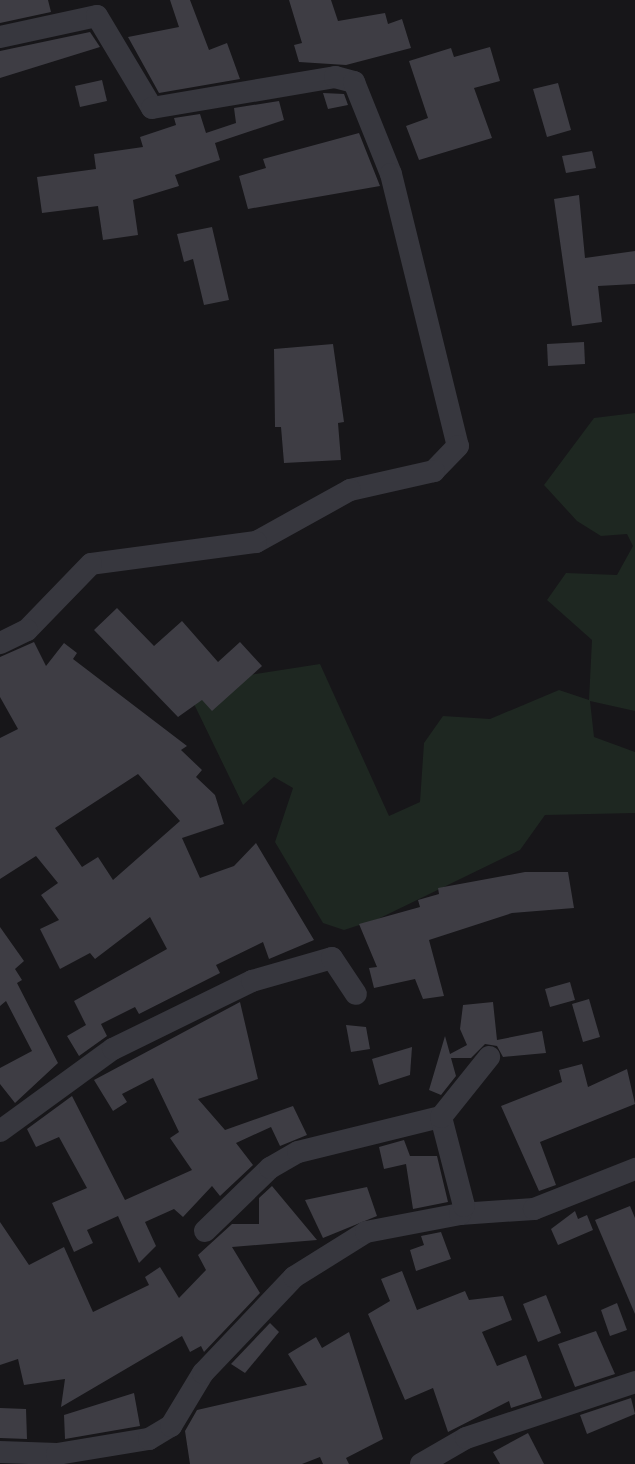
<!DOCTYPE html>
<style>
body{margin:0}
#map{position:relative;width:635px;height:1464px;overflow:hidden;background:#171619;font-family:"Exo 2",sans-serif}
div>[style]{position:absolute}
.green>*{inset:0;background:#1e2721}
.building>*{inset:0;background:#3e3d44}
.street>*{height:22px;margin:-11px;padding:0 11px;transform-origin:11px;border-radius:11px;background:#37373e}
span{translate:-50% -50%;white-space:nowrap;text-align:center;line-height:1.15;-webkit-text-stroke:7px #121114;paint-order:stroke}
</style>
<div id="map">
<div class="green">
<i style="clip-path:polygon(635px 413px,635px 711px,590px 701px,594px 737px,635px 752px,635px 813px,545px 815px,520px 850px,378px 919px,344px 930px,323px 923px,275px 842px,293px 788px,274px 777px,243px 805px,194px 704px,204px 682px,320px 664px,389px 816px,420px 802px,424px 743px,443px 716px,490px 719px,559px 690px,589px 700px,592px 640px,547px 600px,566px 573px,617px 575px,633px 546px,627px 534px,601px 536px,577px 521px,544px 485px,594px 418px)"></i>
</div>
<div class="building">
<i style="clip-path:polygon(0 0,48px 0,51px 12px,0 23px)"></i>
<i style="clip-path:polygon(170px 0,190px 0,209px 50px,227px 43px,240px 79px,159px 93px,128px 37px,179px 27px)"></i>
<i style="clip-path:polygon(289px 0,331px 0,338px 21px,385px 13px,388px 24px,402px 19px,411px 48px,346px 65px,299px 62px,294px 45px,302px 43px)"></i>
<i style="clip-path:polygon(90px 32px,100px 47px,0 78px,0 51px)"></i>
<i style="clip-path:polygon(490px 47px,500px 81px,474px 88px,492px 138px,419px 160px,406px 126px,428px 118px,409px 61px,451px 48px,454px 57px)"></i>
<i style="clip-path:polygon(102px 80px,107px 101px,80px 107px,75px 86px)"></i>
<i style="clip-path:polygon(558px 83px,571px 130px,547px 137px,533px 89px)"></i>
<i style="clip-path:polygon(323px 93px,344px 94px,348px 105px,328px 109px)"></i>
<i style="clip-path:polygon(279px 101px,284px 120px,215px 143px,220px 160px,175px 175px,179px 186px,133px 200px,138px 235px,103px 240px,98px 206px,42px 213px,37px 177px,96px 169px,94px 154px,143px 147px,140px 137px,176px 125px,174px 118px,200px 114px,206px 133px,236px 123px,234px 108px)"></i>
<i style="clip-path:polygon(359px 133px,380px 186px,248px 209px,239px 176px,266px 168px,263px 159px)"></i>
<i style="clip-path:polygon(592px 151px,596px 168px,566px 173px,562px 156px)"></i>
<i style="clip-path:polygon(579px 195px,585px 258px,635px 251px,635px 284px,598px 286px,602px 322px,572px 326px,554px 199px)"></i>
<i style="clip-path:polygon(212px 227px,229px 300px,204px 305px,193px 259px,184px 262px,177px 234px)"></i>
<i style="clip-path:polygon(584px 342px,585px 364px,548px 366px,547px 344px)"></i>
<i style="clip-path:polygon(333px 344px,344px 422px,338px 423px,341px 460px,284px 463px,281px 427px,275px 427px,274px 349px)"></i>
<i style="clip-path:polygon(117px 608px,154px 646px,182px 621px,218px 662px,240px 642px,262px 666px,212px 711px,202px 700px,178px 717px,94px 630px)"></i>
<i style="clip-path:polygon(evenodd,34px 642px,46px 666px,64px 643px,77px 653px,73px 659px,187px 746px,181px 750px,202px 770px,196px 777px,215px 795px,224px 824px,182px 838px,200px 878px,234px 866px,256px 843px,314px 940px,269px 959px,263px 942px,216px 965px,220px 973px,139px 1014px,135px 1007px,101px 1024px,107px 1036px,79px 1056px,67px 1036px,86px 1025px,74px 1001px,167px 949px,150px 917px,95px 959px,90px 953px,60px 969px,40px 929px,59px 920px,41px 895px,58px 883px,36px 856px,0 879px,0 738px,18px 729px,0 697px,0 657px,34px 642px,138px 774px,180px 821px,113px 880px,98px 857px,82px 867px,55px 828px,138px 774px)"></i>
<i style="clip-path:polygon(525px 872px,568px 872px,574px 908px,512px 913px,429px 940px,444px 996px,423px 999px,415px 979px,374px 988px,369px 968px,377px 967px,359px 924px,420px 907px,418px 900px,439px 894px,438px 888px)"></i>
<i style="clip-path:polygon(0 927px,24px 961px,15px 969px,22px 980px,17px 983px,58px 1063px,15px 1103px,0 1084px,0 1068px,32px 1051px,6px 1001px,0 1006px)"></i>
<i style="clip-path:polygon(570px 982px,575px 1000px,550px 1007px,545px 989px)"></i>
<i style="clip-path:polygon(589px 999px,600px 1037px,583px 1042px,572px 1004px)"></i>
<i style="clip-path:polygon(240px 1002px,258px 1079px,198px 1099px,225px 1130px,293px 1106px,307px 1135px,280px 1146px,271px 1127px,236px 1143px,253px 1165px,220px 1196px,212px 1186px,183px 1217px,174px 1209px,145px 1222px,156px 1246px,139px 1263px,118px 1216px,87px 1230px,93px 1243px,74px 1252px,52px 1203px,87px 1188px,59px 1137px,36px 1147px,27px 1129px,72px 1096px,125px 1200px,192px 1170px,170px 1138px,179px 1132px,153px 1078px,122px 1094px,127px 1102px,113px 1111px,94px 1080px)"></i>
<i style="clip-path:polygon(493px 1002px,497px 1040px,542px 1031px,546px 1053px,503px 1057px,497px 1046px,485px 1044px,471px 1058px,451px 1058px,456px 1076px,441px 1095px,429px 1090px,445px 1036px,450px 1054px,467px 1045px,460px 1029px,463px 1005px)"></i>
<i style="clip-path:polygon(346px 1025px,366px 1027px,370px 1049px,351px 1052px)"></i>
<i style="clip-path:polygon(412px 1047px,410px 1075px,379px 1085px,372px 1059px)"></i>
<i style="clip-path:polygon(582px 1064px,588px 1087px,627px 1069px,635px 1104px,540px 1142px,556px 1185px,539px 1191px,501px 1106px,562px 1082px,559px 1070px)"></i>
<i style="clip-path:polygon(404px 1140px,410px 1156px,437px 1156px,448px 1202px,413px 1209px,406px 1164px,384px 1169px,379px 1147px)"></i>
<i style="clip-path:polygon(272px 1186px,317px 1240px,232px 1247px,260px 1293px,204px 1352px,201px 1346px,190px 1352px,182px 1336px,61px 1407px,65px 1379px,24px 1385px,18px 1359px,0 1365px,0 1222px,29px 1265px,64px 1247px,93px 1312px,149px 1285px,145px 1277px,160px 1267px,179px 1298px,206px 1270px,198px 1255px,232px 1224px,259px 1224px,259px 1198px)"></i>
<i style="clip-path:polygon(367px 1187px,377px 1216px,323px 1238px,305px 1200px)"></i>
<i style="clip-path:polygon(630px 1206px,635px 1218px,635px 1314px,595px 1220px)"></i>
<i style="clip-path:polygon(575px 1211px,578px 1219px,587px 1215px,593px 1230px,558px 1245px,551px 1229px)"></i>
<i style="clip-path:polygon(441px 1232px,451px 1259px,416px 1271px,410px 1250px,424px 1245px,421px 1236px)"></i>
<i style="clip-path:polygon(402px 1271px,417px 1310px,465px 1291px,469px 1300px,503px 1296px,512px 1320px,482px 1332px,497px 1366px,526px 1355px,542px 1398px,511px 1408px,509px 1401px,448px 1432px,433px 1388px,405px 1400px,368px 1314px,390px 1301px,381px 1279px)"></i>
<i style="clip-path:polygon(546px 1295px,561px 1333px,538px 1342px,523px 1304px)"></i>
<i style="clip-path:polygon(617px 1303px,627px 1330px,610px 1336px,601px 1310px)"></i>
<i style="clip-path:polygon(270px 1323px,279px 1332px,245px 1373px,231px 1364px)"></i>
<i style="clip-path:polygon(596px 1331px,615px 1374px,575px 1387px,558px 1344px)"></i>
<i style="clip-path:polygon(349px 1332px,383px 1439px,346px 1458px,349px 1464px,323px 1464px,320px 1457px,302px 1464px,190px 1464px,185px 1431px,197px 1410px,307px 1385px,288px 1354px,316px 1337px,322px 1348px)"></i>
<i style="clip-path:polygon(134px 1393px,140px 1426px,65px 1439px,64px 1415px)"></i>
<i style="clip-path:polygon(631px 1398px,635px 1414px,587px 1434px,580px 1415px)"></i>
<i style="clip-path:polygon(0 1408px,26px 1409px,27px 1439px,0 1438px)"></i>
<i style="clip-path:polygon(528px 1433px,544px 1464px,500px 1464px,493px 1452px)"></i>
</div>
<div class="street">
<i style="left:0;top:37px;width:99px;rotate:-12.2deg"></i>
<i style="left:97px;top:16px;width:107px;rotate:59.1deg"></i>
<i style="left:152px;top:108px;width:186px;rotate:-9.6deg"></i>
<i style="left:335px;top:77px;width:20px;rotate:15deg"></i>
<i style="left:354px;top:82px;width:99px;rotate:68.1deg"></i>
<i style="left:391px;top:174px;width:280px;rotate:76.2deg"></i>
<i style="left:458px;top:446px;width:35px;rotate:134deg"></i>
<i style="left:434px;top:471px;width:86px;rotate:167.3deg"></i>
<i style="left:350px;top:490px;width:107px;rotate:151deg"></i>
<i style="left:256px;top:542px;width:166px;rotate:172.4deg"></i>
<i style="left:91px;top:564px;width:92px;rotate:134.1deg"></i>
<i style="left:27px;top:630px;width:30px;rotate:154deg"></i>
<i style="left:0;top:1131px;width:140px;rotate:-36deg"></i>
<i style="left:113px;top:1049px;width:155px;rotate:-26.1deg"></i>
<i style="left:252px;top:981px;width:83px;rotate:-16deg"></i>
<i style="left:332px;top:958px;width:43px;rotate:56.3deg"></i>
<i style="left:460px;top:1214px;width:74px;rotate:-3.9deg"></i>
<i style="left:534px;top:1209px;width:109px;rotate:-21.6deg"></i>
<i style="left:205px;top:1231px;width:91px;rotate:-44.1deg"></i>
<i style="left:270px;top:1168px;width:32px;rotate:-30deg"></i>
<i style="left:298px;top:1152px;width:147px;rotate:-13.8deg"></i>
<i style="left:0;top:1452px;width:57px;rotate:2deg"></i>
<i style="left:57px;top:1454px;width:93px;rotate:-9.3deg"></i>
<i style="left:149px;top:1439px;width:26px;rotate:-31deg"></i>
<i style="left:171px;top:1426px;width:62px;rotate:-58.9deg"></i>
<i style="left:203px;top:1373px;width:132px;rotate:-46.5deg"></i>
<i style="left:294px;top:1277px;width:85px;rotate:-32deg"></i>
<i style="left:366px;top:1232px;width:96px;rotate:-10.8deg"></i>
<i style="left:460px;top:1214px;width:9px;rotate:-63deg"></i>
<i style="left:464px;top:1206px;width:92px;rotate:-104.5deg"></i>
<i style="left:441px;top:1117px;width:77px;rotate:-51.3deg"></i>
<i style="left:421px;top:1464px;width:52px;rotate:-30deg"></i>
<i style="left:466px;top:1438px;width:178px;rotate:-18.3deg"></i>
</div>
</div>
